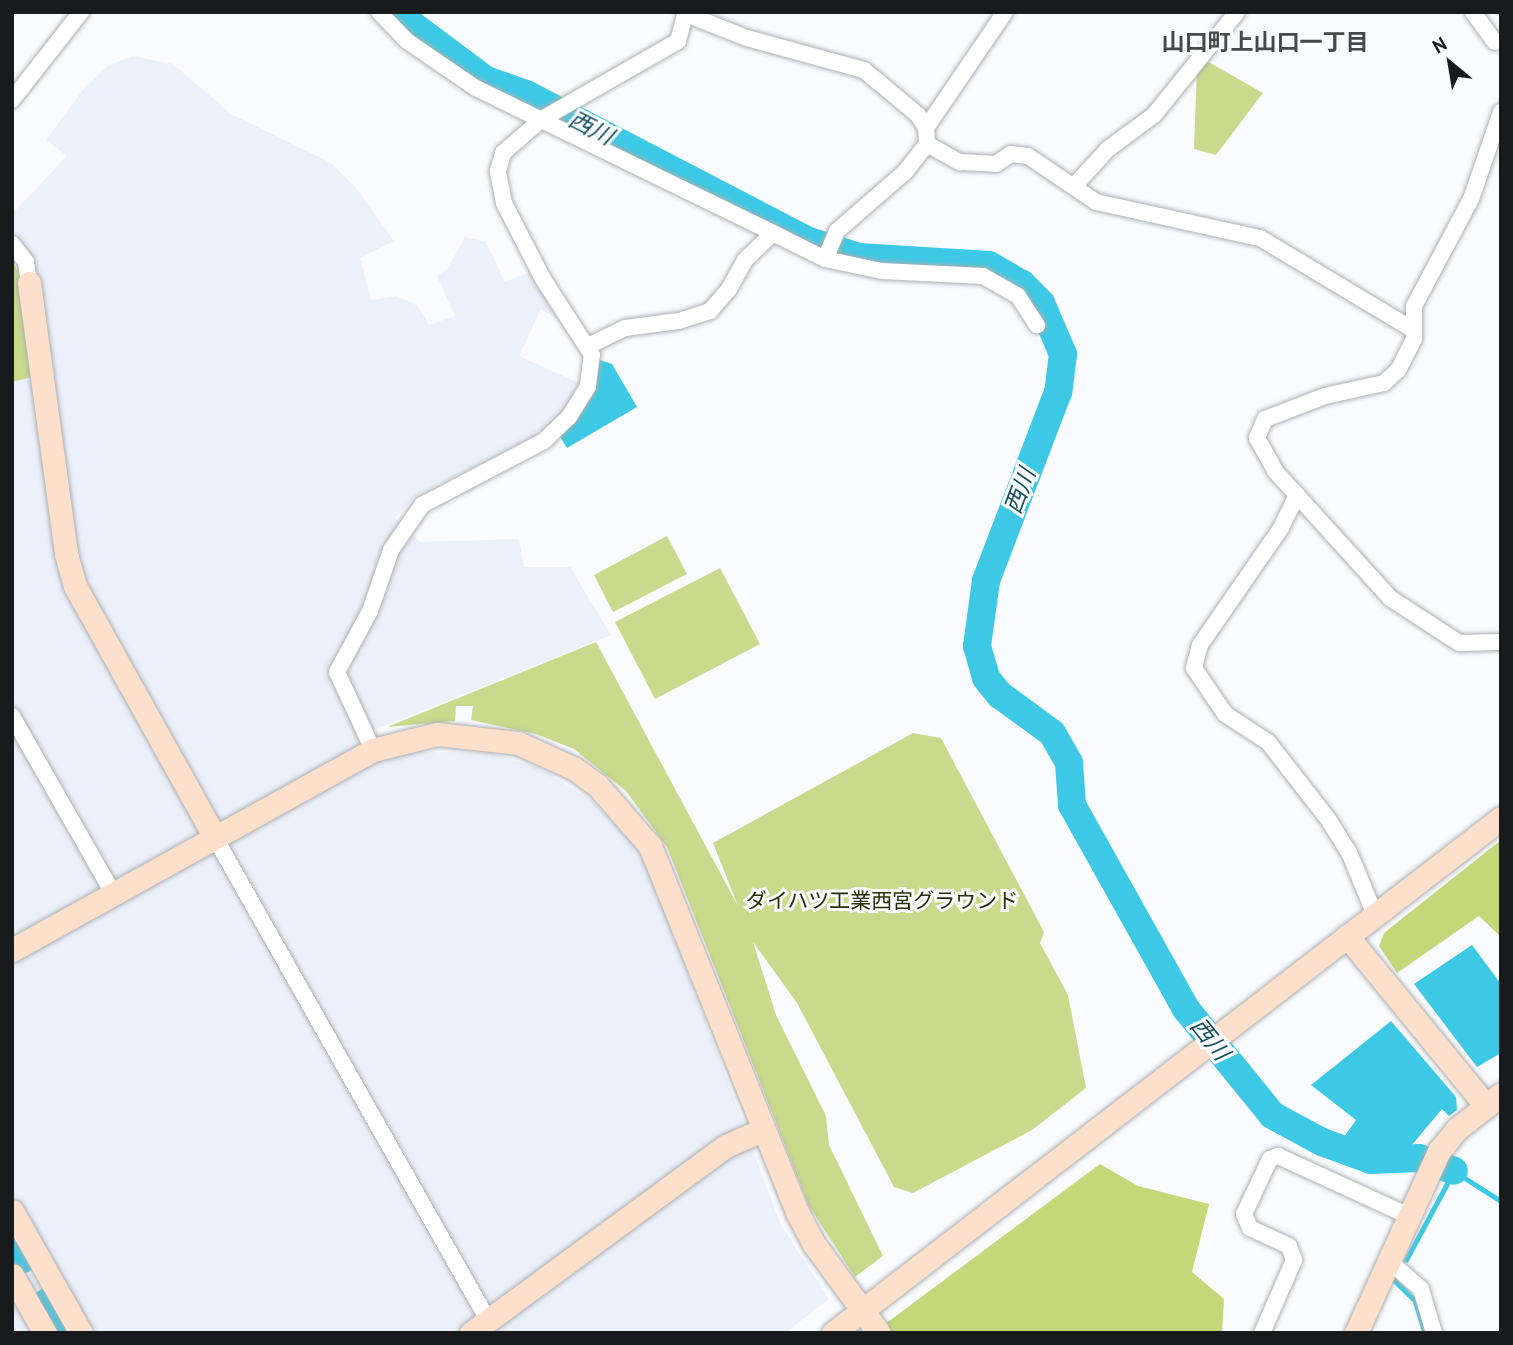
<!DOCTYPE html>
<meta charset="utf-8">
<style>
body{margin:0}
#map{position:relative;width:1513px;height:1345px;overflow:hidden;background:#f9fbfe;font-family:"PT Sans","Noto Sans JP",sans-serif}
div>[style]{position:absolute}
.built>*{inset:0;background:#ebf0fa}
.green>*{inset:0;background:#c9da8c}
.forest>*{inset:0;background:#c4d87a}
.water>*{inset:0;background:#3dc9e5}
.stream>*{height:4.5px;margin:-2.25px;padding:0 2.25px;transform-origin:2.25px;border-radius:2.25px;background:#3dc9e5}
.river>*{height:28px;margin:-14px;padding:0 14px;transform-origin:14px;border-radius:14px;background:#3dc9e5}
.roads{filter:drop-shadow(0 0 2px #adafb1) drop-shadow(0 0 2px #adafb1)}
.street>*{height:16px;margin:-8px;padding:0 8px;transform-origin:8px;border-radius:8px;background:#fff}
.secondary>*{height:23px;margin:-11.5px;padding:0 11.5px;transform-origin:11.5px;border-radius:11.5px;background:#fde0cb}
span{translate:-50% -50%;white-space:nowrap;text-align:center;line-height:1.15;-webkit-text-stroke:6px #f9fbfe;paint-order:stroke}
.park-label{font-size:21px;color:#293008}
.neighbourhood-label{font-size:23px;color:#47484a;font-weight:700}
.water-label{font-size:23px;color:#144e5a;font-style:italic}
.frame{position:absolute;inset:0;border:14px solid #191a1b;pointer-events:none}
.north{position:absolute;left:1415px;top:28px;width:70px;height:70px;-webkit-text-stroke:5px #f9fbfe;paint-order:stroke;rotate:330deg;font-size:19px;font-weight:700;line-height:28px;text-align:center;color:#191a1b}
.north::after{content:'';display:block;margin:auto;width:24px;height:32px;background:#191a1b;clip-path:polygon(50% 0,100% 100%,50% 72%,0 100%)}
</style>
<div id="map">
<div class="built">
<i style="clip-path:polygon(133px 56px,173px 64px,231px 114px,331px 163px,357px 189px,394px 241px,360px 258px,371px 300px,396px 296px,418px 306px,429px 325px,455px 316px,437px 276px,447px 269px,465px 237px,486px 242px,505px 282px,530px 272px,560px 321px,541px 309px,519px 356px,579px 383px,565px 409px,534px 436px,415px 497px,395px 518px,421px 542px,519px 539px,524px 567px,570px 567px,611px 635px,374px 730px,385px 761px,413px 752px,489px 753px,539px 768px,591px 800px,635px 845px,653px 879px,780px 1223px,829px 1299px,785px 1333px,12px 1333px,12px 214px,67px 156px,46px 140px,82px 91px,109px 65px)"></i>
</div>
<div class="green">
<i style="clip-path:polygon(1205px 60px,1263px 93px,1216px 155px,1194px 149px,1197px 70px)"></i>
<i style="clip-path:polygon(12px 261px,18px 271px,32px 377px,12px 382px)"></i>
<i style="clip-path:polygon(667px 536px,687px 574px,613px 612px,594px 575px)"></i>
<i style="clip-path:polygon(720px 568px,760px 644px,655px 699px,615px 622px)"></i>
<i style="clip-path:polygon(596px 642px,738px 906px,713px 843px,913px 733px,941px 738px,1044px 932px,1040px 943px,1068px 995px,1086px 1088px,1032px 1130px,913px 1193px,894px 1187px,797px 1003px,753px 942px,776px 1015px,826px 1116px,829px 1145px,883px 1256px,855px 1277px,809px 1206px,667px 847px,626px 791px,574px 749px,536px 734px,471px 720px,473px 706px,456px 706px,455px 721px,387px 727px)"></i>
</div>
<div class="forest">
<i style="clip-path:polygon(1501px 840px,1501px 937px,1479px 916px,1397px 973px,1379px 946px,1384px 933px)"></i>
<i style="clip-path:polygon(1100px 1164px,1138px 1186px,1209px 1204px,1192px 1272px,1224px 1299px,1222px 1333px,873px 1333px)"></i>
</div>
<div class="water">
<i style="clip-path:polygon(600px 360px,612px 364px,637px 407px,567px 448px,559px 435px,589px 398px)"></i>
<i style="clip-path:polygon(1472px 945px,1501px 984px,1501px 1053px,1477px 1067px,1414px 984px)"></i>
<i style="clip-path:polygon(1391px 1021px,1456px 1097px,1457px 1110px,1449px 1116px,1442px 1109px,1411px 1146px,1367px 1150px,1344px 1137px,1356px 1120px,1311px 1085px)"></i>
</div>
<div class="stream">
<i style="left:1406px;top:1260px;width:101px;rotate:-61.7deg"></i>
<i style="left:1454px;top:1171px;width:56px;rotate:32.6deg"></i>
<i style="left:1395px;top:1281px;width:28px;rotate:44deg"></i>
<i style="left:1415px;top:1300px;width:34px;rotate:73deg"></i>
</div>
<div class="river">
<i style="left:395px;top:12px;width:114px;rotate:36.8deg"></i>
<i style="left:486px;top:80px;width:42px;rotate:19.3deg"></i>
<i style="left:526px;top:94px;width:316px;rotate:27.5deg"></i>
<i style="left:806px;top:240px;width:56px;rotate:17.8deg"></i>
<i style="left:859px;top:257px;width:130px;rotate:3.5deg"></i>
<i style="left:989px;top:265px;width:38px;rotate:30deg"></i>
<i style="left:1022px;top:284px;width:27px;rotate:45deg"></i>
<i style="left:1041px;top:303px;width:56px;rotate:66.7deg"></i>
<i style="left:1063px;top:354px;width:38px;rotate:97deg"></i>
<i style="left:1058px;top:392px;width:202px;rotate:110.9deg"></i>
<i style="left:986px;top:581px;width:66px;rotate:97.9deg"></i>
<i style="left:977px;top:646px;width:33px;rotate:74deg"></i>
<i style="left:986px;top:678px;width:22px;rotate:51deg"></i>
<i style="left:1000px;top:695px;width:64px;rotate:36.2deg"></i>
<i style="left:1052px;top:733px;width:34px;rotate:60deg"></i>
<i style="left:1069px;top:763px;width:42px;rotate:85.9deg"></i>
<i style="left:1072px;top:805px;width:234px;rotate:60.8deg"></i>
<i style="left:1186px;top:1009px;width:136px;rotate:50.9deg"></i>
<i style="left:1272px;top:1115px;width:57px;rotate:28.4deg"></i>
<i style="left:1322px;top:1142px;width:52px;rotate:20.2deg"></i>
<i style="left:1371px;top:1160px;width:48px;rotate:-2.4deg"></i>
<i style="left:1419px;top:1158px;width:37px;rotate:20deg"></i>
<i style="left:12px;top:1241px;width:21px;rotate:61deg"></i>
<i style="left:47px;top:1302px;width:36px;rotate:60deg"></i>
</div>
<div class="roads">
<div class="street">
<i style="left:379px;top:12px;width:40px;rotate:46deg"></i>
<i style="left:407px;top:41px;width:83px;rotate:34.3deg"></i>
<i style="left:476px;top:88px;width:331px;rotate:26deg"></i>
<i style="left:1473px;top:12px;width:37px;rotate:54deg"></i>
<i style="left:686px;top:14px;width:66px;rotate:21.5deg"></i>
<i style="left:747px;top:38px;width:121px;rotate:15.3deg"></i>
<i style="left:864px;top:70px;width:70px;rotate:39.8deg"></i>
<i style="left:918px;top:115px;width:15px;rotate:58deg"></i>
<i style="left:926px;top:128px;width:16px;rotate:86deg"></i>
<i style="left:927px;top:144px;width:34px;rotate:128deg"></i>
<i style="left:906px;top:171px;width:91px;rotate:139deg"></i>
<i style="left:837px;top:231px;width:30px;rotate:113deg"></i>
<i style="left:12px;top:100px;width:112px;rotate:-51.9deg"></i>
<i style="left:1501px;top:112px;width:92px;rotate:109deg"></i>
<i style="left:1471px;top:199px;width:121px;rotate:118deg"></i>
<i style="left:1414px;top:306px;width:33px;rotate:90deg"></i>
<i style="left:1414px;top:339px;width:35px;rotate:117deg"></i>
<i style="left:1398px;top:370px;width:19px;rotate:137deg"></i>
<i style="left:1384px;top:383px;width:60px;rotate:167.6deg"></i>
<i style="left:1325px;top:396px;width:64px;rotate:159deg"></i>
<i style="left:1265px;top:419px;width:21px;rotate:113deg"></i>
<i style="left:1257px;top:438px;width:38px;rotate:61deg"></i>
<i style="left:1275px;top:471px;width:171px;rotate:47.8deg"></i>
<i style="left:1390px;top:598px;width:82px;rotate:33.1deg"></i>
<i style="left:1459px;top:643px;width:42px;rotate:-1.4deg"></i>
<i style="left:926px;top:128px;width:140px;rotate:-55.7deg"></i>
<i style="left:927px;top:144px;width:38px;rotate:29deg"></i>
<i style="left:960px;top:162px;width:36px;rotate:3deg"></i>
<i style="left:996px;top:164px;width:18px;rotate:-34deg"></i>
<i style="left:1011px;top:154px;width:17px;rotate:7deg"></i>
<i style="left:1028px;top:156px;width:82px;rotate:34.1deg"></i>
<i style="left:1096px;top:202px;width:168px;rotate:12.4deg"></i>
<i style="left:1260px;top:238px;width:179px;rotate:30.9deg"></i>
<i style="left:1075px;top:185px;width:49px;rotate:-47.5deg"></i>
<i style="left:1108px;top:149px;width:57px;rotate:-36.5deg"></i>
<i style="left:1154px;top:115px;width:132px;rotate:-51.1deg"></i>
<i style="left:12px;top:244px;width:23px;rotate:52deg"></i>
<i style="left:26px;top:262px;width:21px;rotate:82deg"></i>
<i style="left:588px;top:346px;width:41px;rotate:-25.9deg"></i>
<i style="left:625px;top:328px;width:54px;rotate:-7.4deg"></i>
<i style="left:679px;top:321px;width:33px;rotate:-18deg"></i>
<i style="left:710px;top:311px;width:29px;rotate:-49deg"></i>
<i style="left:729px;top:289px;width:33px;rotate:-61deg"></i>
<i style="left:745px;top:260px;width:39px;rotate:-44deg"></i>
<i style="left:773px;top:233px;width:58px;rotate:26.6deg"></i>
<i style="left:825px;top:259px;width:58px;rotate:11.9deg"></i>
<i style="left:882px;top:271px;width:101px;rotate:2.8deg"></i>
<i style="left:983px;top:276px;width:40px;rotate:29.7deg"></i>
<i style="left:1018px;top:296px;width:35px;rotate:57deg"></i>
<i style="left:1297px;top:495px;width:37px;rotate:116deg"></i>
<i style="left:1281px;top:528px;width:142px;rotate:124.7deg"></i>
<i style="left:1200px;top:645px;width:24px;rotate:105deg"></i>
<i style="left:1194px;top:668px;width:55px;rotate:56deg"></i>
<i style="left:1225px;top:714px;width:51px;rotate:33.1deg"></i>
<i style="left:1268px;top:742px;width:98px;rotate:52.1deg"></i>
<i style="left:1328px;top:819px;width:39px;rotate:58deg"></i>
<i style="left:1349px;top:852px;width:68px;rotate:67.6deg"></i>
<i style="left:12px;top:716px;width:204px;rotate:60.3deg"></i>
<i style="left:373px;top:750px;width:86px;rotate:-114.8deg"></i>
<i style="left:337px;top:672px;width:69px;rotate:-61.6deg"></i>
<i style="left:370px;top:611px;width:65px;rotate:-71deg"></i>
<i style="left:391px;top:550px;width:55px;rotate:-55.4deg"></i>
<i style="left:422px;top:505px;width:138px;rotate:-27.7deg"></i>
<i style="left:544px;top:441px;width:35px;rotate:-44deg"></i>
<i style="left:569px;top:417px;width:36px;rotate:-58deg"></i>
<i style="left:588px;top:386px;width:31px;rotate:-83deg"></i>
<i style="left:592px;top:355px;width:90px;rotate:-122.8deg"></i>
<i style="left:543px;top:279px;width:85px;rotate:-117.2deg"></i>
<i style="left:504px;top:203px;width:33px;rotate:-101deg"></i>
<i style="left:498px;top:171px;width:19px;rotate:-74deg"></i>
<i style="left:503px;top:153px;width:52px;rotate:-41.1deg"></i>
<i style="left:542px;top:119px;width:157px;rotate:-29.8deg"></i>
<i style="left:678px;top:41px;width:30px;rotate:-75deg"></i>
<i style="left:214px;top:836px;width:556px;rotate:60.49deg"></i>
<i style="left:1388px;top:1260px;width:44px;rotate:41.3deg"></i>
<i style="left:1421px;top:1289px;width:46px;rotate:73.5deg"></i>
<i style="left:1262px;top:1333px;width:80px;rotate:-66.3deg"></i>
<i style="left:1294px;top:1260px;width:15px;rotate:-110deg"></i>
<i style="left:1289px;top:1246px;width:43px;rotate:-155.2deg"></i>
<i style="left:1250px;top:1228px;width:15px;rotate:-113deg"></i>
<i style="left:1244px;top:1214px;width:61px;rotate:-64.7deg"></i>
<i style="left:1270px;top:1159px;width:9px;rotate:-21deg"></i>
<i style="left:1278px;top:1156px;width:142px;rotate:24.6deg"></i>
</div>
<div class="secondary">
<i style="left:29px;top:283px;width:274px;rotate:82.2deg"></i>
<i style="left:66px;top:554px;width:33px;rotate:74deg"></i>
<i style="left:75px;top:586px;width:286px;rotate:60.9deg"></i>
<i style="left:1347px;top:936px;width:220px;rotate:50.7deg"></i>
<i style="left:12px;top:950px;width:413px;rotate:-29deg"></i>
<i style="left:373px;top:750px;width:66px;rotate:-14deg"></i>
<i style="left:437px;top:734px;width:81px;rotate:6.3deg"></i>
<i style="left:518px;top:743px;width:63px;rotate:24.5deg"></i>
<i style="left:575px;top:769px;width:27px;rotate:36deg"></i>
<i style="left:597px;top:785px;width:81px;rotate:49deg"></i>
<i style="left:650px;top:846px;width:394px;rotate:68.1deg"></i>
<i style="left:797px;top:1212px;width:36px;rotate:62deg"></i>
<i style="left:814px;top:1244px;width:110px;rotate:53.9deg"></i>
<i style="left:12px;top:1211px;width:140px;rotate:60.5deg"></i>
<i style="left:12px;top:1275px;width:67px;rotate:60.4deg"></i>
<i style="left:471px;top:1333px;width:316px;rotate:-36.3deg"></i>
<i style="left:726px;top:1146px;width:37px;rotate:-24deg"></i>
<i style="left:833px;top:1333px;width:843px;rotate:-37.63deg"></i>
<i style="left:1356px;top:1333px;width:200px;rotate:-65.5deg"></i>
<i style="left:1439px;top:1151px;width:28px;rotate:-51deg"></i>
<i style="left:1457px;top:1129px;width:56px;rotate:-38.5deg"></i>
</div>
</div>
<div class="park-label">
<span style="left:882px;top:901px">ダイハツ工業西宮グラウンド</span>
</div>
<div class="neighbourhood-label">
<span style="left:1265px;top:42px">山口町上山口一丁目</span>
</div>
<div class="water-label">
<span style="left:591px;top:128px;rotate:27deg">西川</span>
<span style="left:1020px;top:491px;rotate:-69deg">西川</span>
<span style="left:1210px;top:1039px;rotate:51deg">西川</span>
</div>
<div class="frame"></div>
<div class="north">N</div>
</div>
